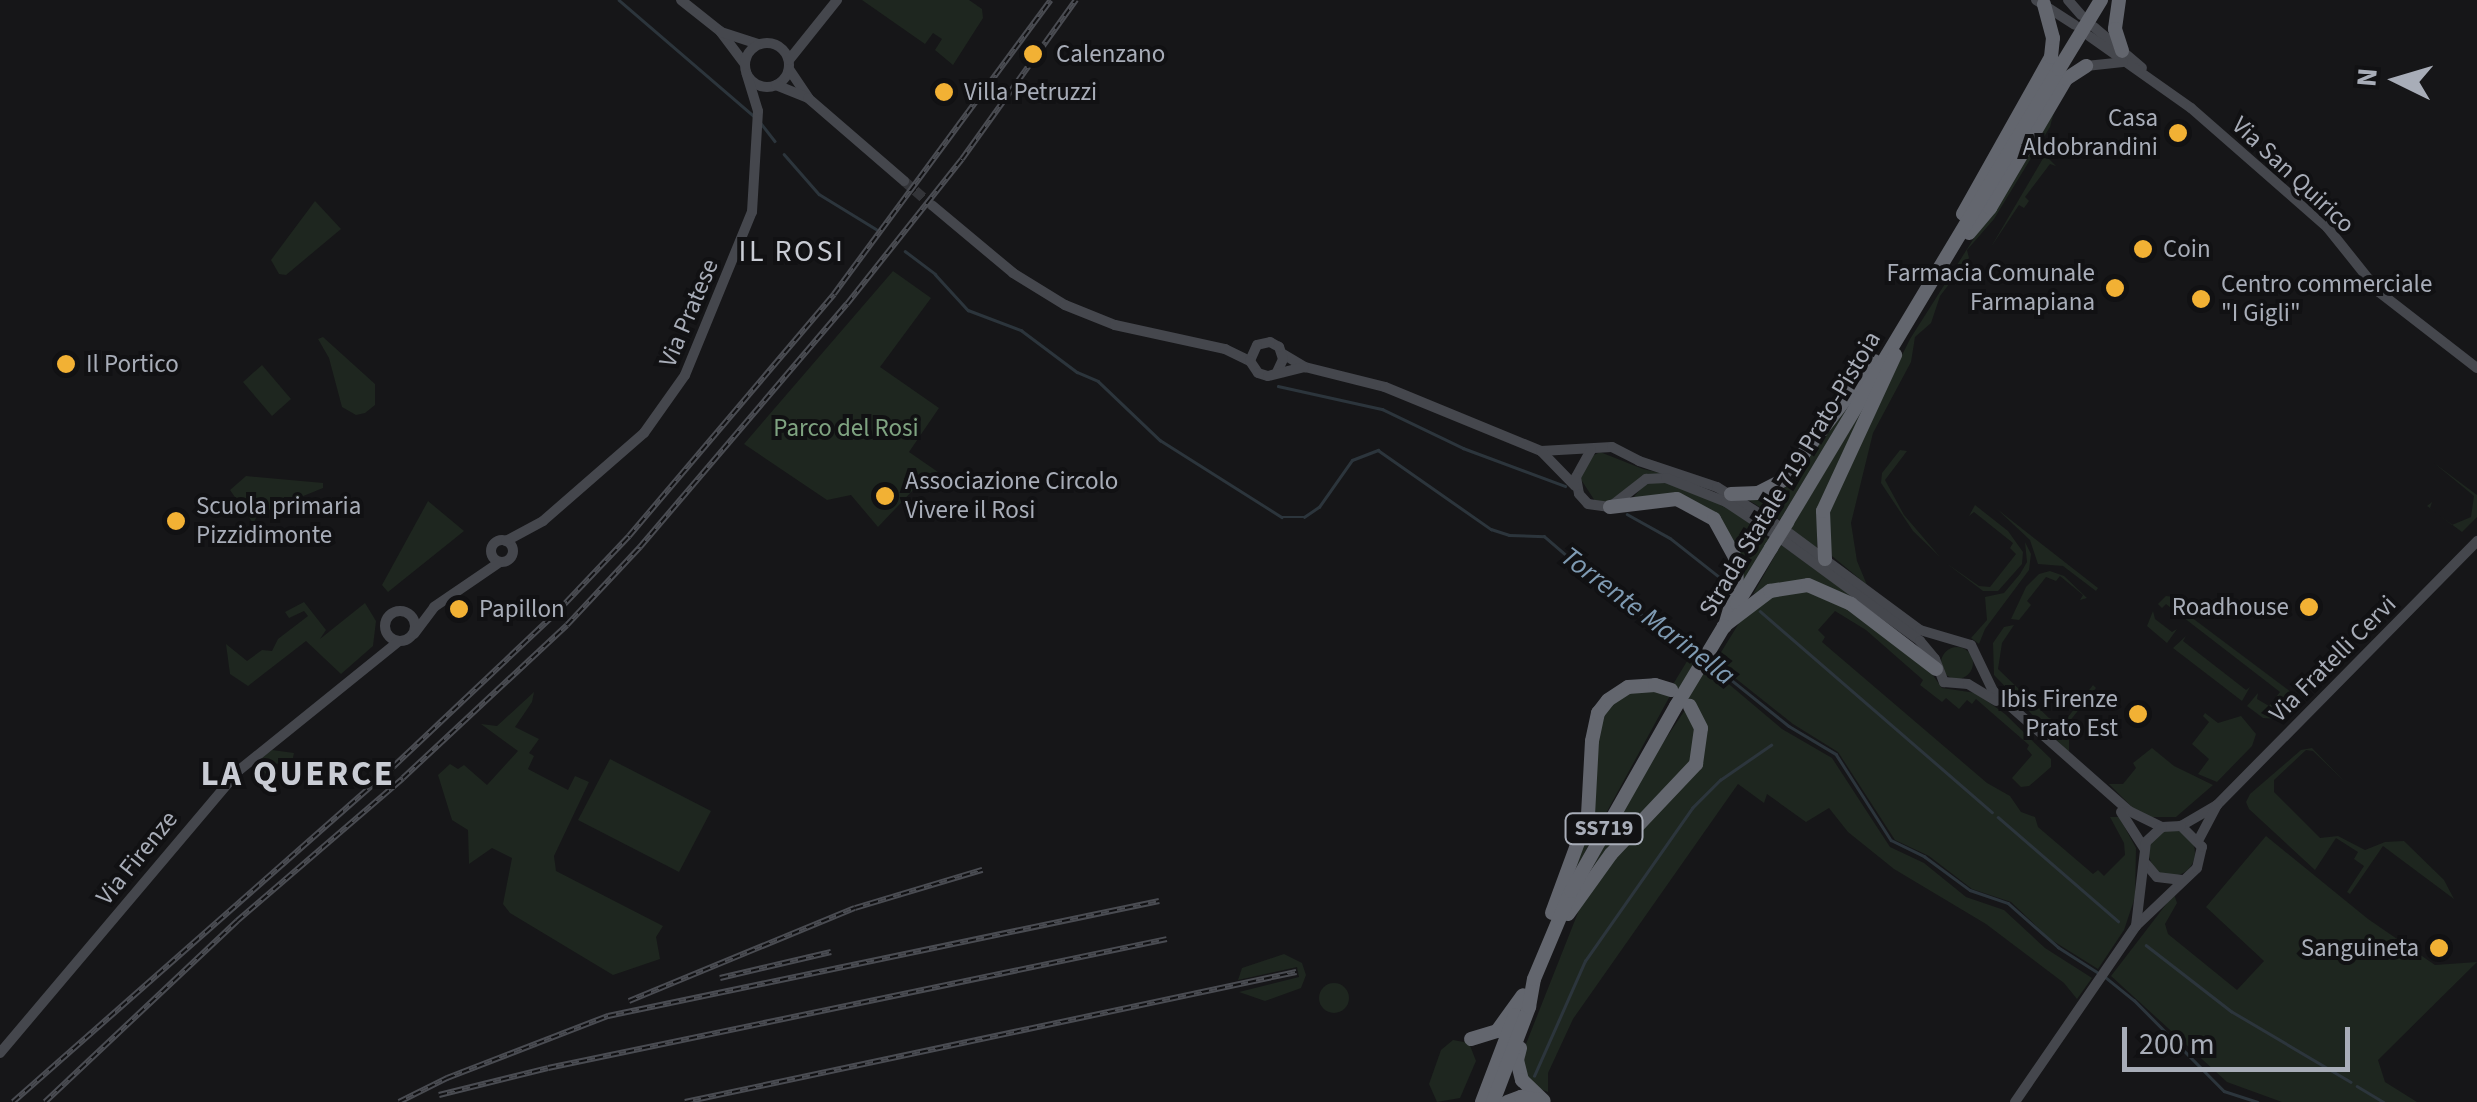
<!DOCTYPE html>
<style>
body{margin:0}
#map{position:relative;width:2477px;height:1102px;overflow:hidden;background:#161618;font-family:"Source Sans 3",sans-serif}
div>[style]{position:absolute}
.green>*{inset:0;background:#1e261f}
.round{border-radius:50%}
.stream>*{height:2.5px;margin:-1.25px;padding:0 1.25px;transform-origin:1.25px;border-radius:1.25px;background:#2c353c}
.secondary-tunnel>*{height:10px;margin-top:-5px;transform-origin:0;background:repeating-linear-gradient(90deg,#333438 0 10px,transparent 0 15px)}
.secondary>*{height:10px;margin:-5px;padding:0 5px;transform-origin:5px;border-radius:5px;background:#45474d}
.secondary>.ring{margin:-5px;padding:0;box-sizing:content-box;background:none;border:10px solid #45474d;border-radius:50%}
.highway>*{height:14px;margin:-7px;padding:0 7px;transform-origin:7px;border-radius:7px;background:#63666e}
.rail>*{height:6px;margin-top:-3px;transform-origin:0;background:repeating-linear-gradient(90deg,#111113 0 8px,#4a4c52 0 16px);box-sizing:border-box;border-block:2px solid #4a4c52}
.highway-bridge>*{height:14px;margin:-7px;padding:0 7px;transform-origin:7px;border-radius:7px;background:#63666e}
.dots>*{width:28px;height:28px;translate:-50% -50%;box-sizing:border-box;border:5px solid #111113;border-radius:50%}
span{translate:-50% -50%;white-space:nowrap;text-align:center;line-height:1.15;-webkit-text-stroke:8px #111113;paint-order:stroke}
.shield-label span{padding:2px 8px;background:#111113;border:2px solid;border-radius:8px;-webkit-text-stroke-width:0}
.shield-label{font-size:22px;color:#a8adb8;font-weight:700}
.poi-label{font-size:25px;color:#a8adb8}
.left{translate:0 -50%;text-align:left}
.right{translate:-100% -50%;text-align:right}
.street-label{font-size:25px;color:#a8adb8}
.park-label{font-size:25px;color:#7fa381}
.water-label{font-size:28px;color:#7f9bb3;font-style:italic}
.quarter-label{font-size:30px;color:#c9ccd4;letter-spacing:2.5px}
.district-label{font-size:35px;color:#c9ccd4;font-weight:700;letter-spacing:2.5px}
.north{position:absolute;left:2347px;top:30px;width:100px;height:100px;-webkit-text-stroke:8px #111113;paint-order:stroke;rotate:275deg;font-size:28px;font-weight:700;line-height:40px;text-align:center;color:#a8adb8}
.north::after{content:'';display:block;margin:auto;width:35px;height:45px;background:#a8adb8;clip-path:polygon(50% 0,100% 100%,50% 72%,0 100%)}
.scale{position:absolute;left:2122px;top:1027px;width:228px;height:45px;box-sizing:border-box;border:5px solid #a8adb8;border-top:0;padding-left:12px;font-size:30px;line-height:35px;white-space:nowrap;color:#a8adb8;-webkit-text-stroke:8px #111113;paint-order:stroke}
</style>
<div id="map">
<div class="green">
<i style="clip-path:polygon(862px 0,969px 0,982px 9px,983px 18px,953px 65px,935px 50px,942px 39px,933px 33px,925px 44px)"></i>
<i style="clip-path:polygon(2054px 112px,2050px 127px,1994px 219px,1967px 250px,1969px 258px,1940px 296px,1931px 323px,1915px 337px,1911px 362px,1873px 433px,1851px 523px,1857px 561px,1867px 585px,1832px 556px,1825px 511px,1910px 339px)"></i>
<i style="clip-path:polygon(2045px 155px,2056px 166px,2050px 164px,2025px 197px,2029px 201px,2024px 208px,2019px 205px,1991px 247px)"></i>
<i style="clip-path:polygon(315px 201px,341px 229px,286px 275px,279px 274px,271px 260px)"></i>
<i style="clip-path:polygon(893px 271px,931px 298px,880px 367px,939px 408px,909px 452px,938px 472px,914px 489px,878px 527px,851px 495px,827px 500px,744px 444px)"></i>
<i style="clip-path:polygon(323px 337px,375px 384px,375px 405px,365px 413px,356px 415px,342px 407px,329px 358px,318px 339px)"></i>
<i style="clip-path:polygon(262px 365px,291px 399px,272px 416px,243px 382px)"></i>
<i style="clip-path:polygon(1859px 389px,1780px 520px,1747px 499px,1759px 497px)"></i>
<i style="clip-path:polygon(1871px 395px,1817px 514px,1817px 548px,1790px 530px)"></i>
<i style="clip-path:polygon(1900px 450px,1907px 451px,1885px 480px,1904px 515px,1940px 557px,1913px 531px,1881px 483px,1882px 473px)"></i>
<i style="clip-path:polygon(1600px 452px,1643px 469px,1665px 474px,1612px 502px,1595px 501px,1580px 478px,1592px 456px)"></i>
<i style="clip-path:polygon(2434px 463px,2477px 495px,2477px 517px,2462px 532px,2427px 506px,2432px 502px,2430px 508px,2452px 525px,2471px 517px,2474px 496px)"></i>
<i style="clip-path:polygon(246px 476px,323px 483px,323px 488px,259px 514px,253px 523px,230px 490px)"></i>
<i style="clip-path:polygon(1660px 481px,1702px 495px,1743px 517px,1769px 540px,1744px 582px,1734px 541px,1711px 510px,1672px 494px,1632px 499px,1644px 485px)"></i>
<i style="clip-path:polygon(428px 501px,464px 531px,388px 592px,382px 585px)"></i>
<i style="clip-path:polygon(1975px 505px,2008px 531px,2023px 552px,2022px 564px,1998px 591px,1983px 591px,1946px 563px,1979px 586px,1990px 587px,2016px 554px,2010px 548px,2013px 543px,1974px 512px,1969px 516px)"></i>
<i style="clip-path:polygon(1997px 509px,2098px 588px,2096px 591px,2063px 566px,2038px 564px,2030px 540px)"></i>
<i style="clip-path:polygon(2025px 542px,2031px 554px,2029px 570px,1985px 629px,1979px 644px,1971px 638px,1987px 620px,1985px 597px,2004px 593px,2020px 574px,2027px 562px)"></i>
<i style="clip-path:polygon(1781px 545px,1867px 607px,1841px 594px,1765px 589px,1753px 594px)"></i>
<i style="clip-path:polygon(2050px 571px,2064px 576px,2087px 598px,2080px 600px,2083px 595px,2060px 576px,2056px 581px,2046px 577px,2027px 601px,2031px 605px,2019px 620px,2011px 619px,2026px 587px,2039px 574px)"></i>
<i style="clip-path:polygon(1794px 589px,1828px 595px,1927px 667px,1942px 688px,1976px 693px,2005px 714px,2051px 759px,2051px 767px,2029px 786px,2021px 787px,2012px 778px,2032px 755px,2027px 749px,2029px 745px,1976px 699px,1972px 704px,1967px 700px,1959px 709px,1946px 698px,1942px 702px,1920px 685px,1923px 680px,1866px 630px,1835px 611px,1818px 630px,1825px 637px,1822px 642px,1987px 783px,2010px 796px,2021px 812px,2035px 817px,2038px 827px,2093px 874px,2098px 870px,2104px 876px,2125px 855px,2124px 843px,2110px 817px,2119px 817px,2136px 848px,2135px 897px,2124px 930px,2098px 969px,2050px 939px,2011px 902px,1972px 889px,1929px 856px,1895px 840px,1838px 752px,1793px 724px,1715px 662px,1744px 615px,1759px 601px)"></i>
<i style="clip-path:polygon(2166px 596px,2174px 597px,2171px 602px,2299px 698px,2278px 719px,2263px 718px,2247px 706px,2258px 693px,2257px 699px,2269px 706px,2280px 692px,2166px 604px,2162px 608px,2158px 604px)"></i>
<i style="clip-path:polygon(304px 602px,326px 630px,320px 639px,365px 603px,376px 621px,373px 646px,341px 674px,306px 641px,248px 686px,230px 674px,226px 644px,247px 661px,262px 650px,272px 651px,278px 639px,308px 616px,304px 611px,289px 618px,285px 612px)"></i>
<i style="clip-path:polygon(2153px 611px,2155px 619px,2172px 632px,2177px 629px,2167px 643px,2147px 626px)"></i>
<i style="clip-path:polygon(2014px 625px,2002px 643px,1998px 669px,2049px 718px,2057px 721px,2068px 717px,2093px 685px,2096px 688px,2069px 722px,2069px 753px,1994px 675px,1993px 643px,2004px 627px)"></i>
<i style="clip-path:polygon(2186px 636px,2183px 641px,2246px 690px,2250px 687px,2242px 701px,2173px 648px)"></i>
<i class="round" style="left:1941px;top:647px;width:32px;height:32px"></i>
<i style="clip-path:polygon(1692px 653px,1782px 729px,1832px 758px,1890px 847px,1924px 863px,1966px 897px,2004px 910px,2045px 948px,2092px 978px,2077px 999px,2064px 983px,1986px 924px,1894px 869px,1848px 832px,1829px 808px,1806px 822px,1767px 794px,1764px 803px,1738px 784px,1573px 1019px,1548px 1073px,1548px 1092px,1530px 1085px,1520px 1059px,1579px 910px,1601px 872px,1693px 777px,1697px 706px,1672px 686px)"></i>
<i style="clip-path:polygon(1641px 688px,1671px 694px,1567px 885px,1585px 837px,1600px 720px,1612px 702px)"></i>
<i style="clip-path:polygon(534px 692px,532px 702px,515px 727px,539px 739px,529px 753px,534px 756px,528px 769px,568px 790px,575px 776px,589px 782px,554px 856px,556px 871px,663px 926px,656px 937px,660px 959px,613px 975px,510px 913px,503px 904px,512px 858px,492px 848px,469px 864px,468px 830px,452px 820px,438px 775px,450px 764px,458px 769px,464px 765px,487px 785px,518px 751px,481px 724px,497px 726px)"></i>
<i style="clip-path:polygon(1687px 707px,1697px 728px,1693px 760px,1583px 885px,1652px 759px)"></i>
<i style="clip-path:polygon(2205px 713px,2218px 723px,2241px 716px,2256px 734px,2252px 746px,2217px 782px,2198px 774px,2209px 759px,2192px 744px,2209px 722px,2203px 716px)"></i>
<i style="clip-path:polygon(2152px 748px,2174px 766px,2213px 785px,2176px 817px,2151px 817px,2136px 811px,2109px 784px,2123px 784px,2136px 768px,2133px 763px)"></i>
<i style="clip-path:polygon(2312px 748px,2345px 782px,2313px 751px,2306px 750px,2274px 780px,2274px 792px,2320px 838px,2338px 836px,2365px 850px,2385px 842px,2404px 841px,2444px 880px,2454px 899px,2383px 846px,2350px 894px,2347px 892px,2364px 866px,2354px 859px,2358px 852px,2336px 838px,2315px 870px,2249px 809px,2246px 802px,2250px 794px,2301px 750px)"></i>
<i style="clip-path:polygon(272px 750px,294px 753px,292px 762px,274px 764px,275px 774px,266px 774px,255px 761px)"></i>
<i style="clip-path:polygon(610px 759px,711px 811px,679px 872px,578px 820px)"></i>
<i class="round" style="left:2149px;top:830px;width:46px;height:46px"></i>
<i style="clip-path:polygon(2266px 836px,2368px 919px,2435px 965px,2477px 962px,2378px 1060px,2385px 1082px,2417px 1102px,2282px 1102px,2227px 1082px,2111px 976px,2174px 894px,2177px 903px,2165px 924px,2168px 934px,2237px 990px,2264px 961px,2206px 907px)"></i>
<i style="clip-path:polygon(1284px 954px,1302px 963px,1306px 975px,1301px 988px,1265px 1001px,1239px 992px,1299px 977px,1297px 967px,1238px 980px,1242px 968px)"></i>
<i class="round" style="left:1319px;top:983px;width:30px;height:30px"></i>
<i style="clip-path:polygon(1453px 1040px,1469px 1043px,1476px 1061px,1460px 1098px,1437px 1102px,1429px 1084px,1441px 1050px)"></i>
</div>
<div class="stream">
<i style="left:619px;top:0;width:178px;rotate:40.7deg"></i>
<i style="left:760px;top:122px;width:24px;rotate:52deg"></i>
<i style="left:784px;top:154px;width:53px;rotate:48.8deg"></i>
<i style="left:819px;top:194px;width:67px;rotate:31.6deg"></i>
<i style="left:905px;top:251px;width:38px;rotate:37deg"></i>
<i style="left:935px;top:274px;width:49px;rotate:47.5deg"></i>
<i style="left:968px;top:310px;width:57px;rotate:20.7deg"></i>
<i style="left:1021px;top:330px;width:70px;rotate:36.9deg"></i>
<i style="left:1077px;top:372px;width:23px;rotate:23deg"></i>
<i style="left:1098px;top:381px;width:86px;rotate:43.6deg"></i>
<i style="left:1160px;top:440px;width:144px;rotate:32.3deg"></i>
<i style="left:1282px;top:517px;width:22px"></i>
<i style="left:1304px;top:517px;width:18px;rotate:-34deg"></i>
<i style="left:1319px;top:507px;width:57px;rotate:-54.9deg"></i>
<i style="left:1352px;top:460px;width:28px;rotate:-21deg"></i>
<i style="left:1378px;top:450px;width:138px;rotate:35deg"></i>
<i style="left:1491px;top:529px;width:19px;rotate:18deg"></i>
<i style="left:1509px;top:535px;width:35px;rotate:2deg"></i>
<i style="left:1544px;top:536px;width:84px;rotate:40.7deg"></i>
<i style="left:1608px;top:591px;width:110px;rotate:35deg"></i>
<i style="left:1278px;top:386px;width:107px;rotate:12.5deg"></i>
<i style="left:1382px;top:409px;width:90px;rotate:25.7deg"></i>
<i style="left:1463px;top:448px;width:109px;rotate:20.4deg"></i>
<i style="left:1627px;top:514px;width:49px;rotate:29.2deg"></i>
<i style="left:1670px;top:538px;width:66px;rotate:38.3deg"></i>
<i style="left:1760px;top:611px;width:307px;rotate:40.9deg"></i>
<i style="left:1709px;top:662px;width:102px;rotate:38.7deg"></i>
<i style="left:1789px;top:726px;width:55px;rotate:30.8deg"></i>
<i style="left:1836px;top:754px;width:102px;rotate:57.4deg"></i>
<i style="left:1891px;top:840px;width:37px;rotate:26deg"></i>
<i style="left:1924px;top:856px;width:57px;rotate:36.5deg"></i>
<i style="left:1970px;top:890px;width:40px;rotate:18.9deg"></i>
<i style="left:2008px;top:903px;width:67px;rotate:41.3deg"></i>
<i style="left:2058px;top:947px;width:46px;rotate:32.7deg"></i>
<i style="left:1998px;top:817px;width:159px;rotate:40.9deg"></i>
<i style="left:2146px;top:945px;width:108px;rotate:37.8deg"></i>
<i style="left:2231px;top:1011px;width:139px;rotate:30.6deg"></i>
<i style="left:2104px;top:976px;width:38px;rotate:39deg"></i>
<i style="left:2134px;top:1000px;width:128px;rotate:45.3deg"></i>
<i style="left:2224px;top:1091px;width:35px;rotate:18deg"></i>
<i style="left:1534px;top:1076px;width:126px;rotate:-66.1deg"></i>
<i style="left:1585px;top:961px;width:187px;rotate:-55deg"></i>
<i style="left:1692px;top:808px;width:40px;rotate:-45deg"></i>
<i style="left:1720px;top:780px;width:62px;rotate:-34.5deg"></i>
<i style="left:2357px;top:1086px;width:31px;rotate:31deg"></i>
</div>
<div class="secondary-tunnel">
<i style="left:904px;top:181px;width:38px;rotate:41deg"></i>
</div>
<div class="secondary">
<i style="left:681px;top:0;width:50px;rotate:38.5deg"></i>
<i style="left:720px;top:31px;width:40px;rotate:53deg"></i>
<i style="left:2036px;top:0;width:46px;rotate:32.7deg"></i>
<i style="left:2068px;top:0;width:20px;rotate:49deg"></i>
<i style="left:2094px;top:27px;width:63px;rotate:40.5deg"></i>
<i style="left:721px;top:32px;width:39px;rotate:18deg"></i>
<i style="left:2089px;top:36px;width:125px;rotate:35.2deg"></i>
<i style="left:2191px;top:108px;width:181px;rotate:41.2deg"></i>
<i style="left:2327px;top:227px;width:83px;rotate:51.3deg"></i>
<i style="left:2379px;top:292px;width:124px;rotate:37.8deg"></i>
<i class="ring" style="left:745px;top:43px;width:34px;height:34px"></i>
<i style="left:789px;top:60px;width:77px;rotate:-51.3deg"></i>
<i style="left:2086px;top:66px;width:37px;rotate:-6deg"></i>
<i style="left:789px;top:69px;width:34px;rotate:56deg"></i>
<i style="left:776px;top:85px;width:35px;rotate:22deg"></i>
<i style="left:808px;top:98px;width:127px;rotate:40.8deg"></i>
<i style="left:933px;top:206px;width:104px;rotate:39.9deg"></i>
<i style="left:1013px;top:273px;width:61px;rotate:31.6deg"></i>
<i style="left:1065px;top:305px;width:54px;rotate:21.8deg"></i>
<i style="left:1115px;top:325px;width:113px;rotate:12.3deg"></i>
<i style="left:1225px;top:349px;width:28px;rotate:26deg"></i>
<i style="left:1283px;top:354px;width:26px;rotate:31deg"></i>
<i style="left:1305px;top:367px;width:82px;rotate:14deg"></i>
<i style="left:1385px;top:387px;width:169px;rotate:22.3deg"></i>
<i style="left:1541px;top:451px;width:71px;rotate:-3.2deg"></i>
<i style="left:1612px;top:447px;width:30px;rotate:27deg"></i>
<i style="left:1639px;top:461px;width:82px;rotate:18.4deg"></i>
<i style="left:1717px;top:487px;width:70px;rotate:32.1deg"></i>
<i style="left:1277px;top:372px;width:14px;rotate:-65deg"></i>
<i style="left:1283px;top:359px;width:13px;rotate:-108deg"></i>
<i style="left:1279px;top:347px;width:10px;rotate:-151deg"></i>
<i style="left:1270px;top:342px;width:13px;rotate:167deg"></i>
<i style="left:1257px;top:345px;width:17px;rotate:114deg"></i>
<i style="left:1250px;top:361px;width:14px;rotate:56deg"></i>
<i style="left:1258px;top:373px;width:10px;rotate:17deg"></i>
<i style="left:1268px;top:376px;width:37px;rotate:-14deg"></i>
<i style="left:1591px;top:450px;width:31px;rotate:119deg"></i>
<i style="left:1576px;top:477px;width:17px;rotate:80deg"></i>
<i style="left:1579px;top:494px;width:13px;rotate:48deg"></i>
<i style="left:1588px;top:504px;width:22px;rotate:8deg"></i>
<i style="left:1610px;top:507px;width:46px;rotate:-37.9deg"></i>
<i style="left:1646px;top:479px;width:20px;rotate:-3deg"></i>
<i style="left:1666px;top:478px;width:65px;rotate:21.8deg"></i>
<i style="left:1726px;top:502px;width:54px;rotate:33.7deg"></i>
<i style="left:1541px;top:451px;width:49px;rotate:45.8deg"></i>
<i style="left:1789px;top:533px;width:163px;rotate:36.5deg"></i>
<i style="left:1920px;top:630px;width:53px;rotate:16.4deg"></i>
<i style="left:1971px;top:645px;width:51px;rotate:64.4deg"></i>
<i style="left:1993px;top:691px;width:181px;rotate:41.4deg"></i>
<i style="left:2129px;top:811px;width:37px;rotate:26deg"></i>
<i class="ring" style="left:491px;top:540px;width:12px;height:12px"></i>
<i style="left:506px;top:541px;width:42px;rotate:-28.4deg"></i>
<i style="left:543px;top:521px;width:134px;rotate:-41.1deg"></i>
<i style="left:644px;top:433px;width:71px;rotate:-54.7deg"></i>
<i style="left:685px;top:375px;width:176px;rotate:-67.7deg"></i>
<i style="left:752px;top:212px;width:101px;rotate:-86.6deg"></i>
<i style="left:758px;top:111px;width:39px;rotate:-107deg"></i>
<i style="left:1784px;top:541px;width:169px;rotate:36.3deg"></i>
<i style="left:1920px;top:641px;width:23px;rotate:50deg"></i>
<i style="left:1935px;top:659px;width:25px;rotate:69deg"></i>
<i style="left:1944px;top:682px;width:24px;rotate:5deg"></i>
<i style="left:1968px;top:684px;width:33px;rotate:31deg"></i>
<i class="ring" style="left:385px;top:611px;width:20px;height:20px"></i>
<i style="left:414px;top:634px;width:34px;rotate:-53deg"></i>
<i style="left:434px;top:607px;width:80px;rotate:-34.3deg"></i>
<i style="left:2217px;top:805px;width:371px;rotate:-45.4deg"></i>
<i style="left:2121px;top:812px;width:43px;rotate:57.4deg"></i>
<i style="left:2181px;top:826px;width:42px;rotate:-30.3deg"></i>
<i style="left:2217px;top:805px;width:41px;rotate:117.8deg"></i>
<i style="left:2146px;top:864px;width:17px;rotate:50deg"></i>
<i style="left:2157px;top:877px;width:25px;rotate:7deg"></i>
<i style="left:0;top:1053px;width:369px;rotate:-49.8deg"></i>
<i style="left:238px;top:771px;width:206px;rotate:-38.9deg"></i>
<i style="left:2015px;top:1102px;width:214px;rotate:-55.5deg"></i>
<i style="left:2136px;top:926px;width:84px;rotate:-43.6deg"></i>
<i style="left:2197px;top:868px;width:22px;rotate:-77deg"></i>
<i style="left:2202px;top:847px;width:30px;rotate:-135deg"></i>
<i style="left:2181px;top:826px;width:19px;rotate:177deg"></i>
<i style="left:2162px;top:827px;width:22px;rotate:137deg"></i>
<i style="left:2146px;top:842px;width:85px;rotate:96.8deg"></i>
</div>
<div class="highway">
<i style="left:2119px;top:0;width:29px;rotate:98deg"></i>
<i style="left:2115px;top:29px;width:23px;rotate:72deg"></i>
<i style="left:1963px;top:214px;width:180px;rotate:-60.7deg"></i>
<i style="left:2051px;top:57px;width:19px;rotate:-84deg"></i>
<i style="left:2053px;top:38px;width:35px;rotate:-105deg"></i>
<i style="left:1969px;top:233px;width:33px;rotate:-50deg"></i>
<i style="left:1990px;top:208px;width:150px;rotate:-59.5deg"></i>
<i style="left:2066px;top:79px;width:24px;rotate:-33deg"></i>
<i style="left:1731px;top:494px;width:27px;rotate:-2deg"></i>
<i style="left:1758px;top:493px;width:28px;rotate:-27deg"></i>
<i style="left:1783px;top:480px;width:150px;rotate:-52.3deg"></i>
<i style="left:1610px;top:507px;width:67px;rotate:-6.8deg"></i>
<i style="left:1677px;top:499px;width:42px;rotate:28.4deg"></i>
<i style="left:1714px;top:519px;width:46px;rotate:61.2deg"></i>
<i style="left:1736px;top:559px;width:26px;rotate:88deg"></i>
<i style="left:1737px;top:585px;width:43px;rotate:106.3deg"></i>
<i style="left:1787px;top:522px;width:528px;rotate:-59.02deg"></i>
<i style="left:1825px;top:559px;width:48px;rotate:-92.4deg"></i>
<i style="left:1823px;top:511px;width:172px;rotate:-65.2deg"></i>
<i style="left:1737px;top:604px;width:66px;rotate:-58.7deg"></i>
<i style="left:1724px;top:626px;width:58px;rotate:-37.3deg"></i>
<i style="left:1770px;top:591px;width:38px;rotate:-9deg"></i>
<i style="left:1808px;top:585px;width:47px;rotate:23.8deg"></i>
<i style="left:1851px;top:604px;width:107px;rotate:37.4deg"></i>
<i style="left:1552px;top:913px;width:104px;rotate:-69.8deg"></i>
<i style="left:1588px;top:815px;width:74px;rotate:-86.9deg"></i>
<i style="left:1592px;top:741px;width:29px;rotate:-78deg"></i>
<i style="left:1598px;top:713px;width:16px;rotate:-52deg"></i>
<i style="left:1608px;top:700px;width:24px;rotate:-33deg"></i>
<i style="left:1628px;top:687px;width:27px;rotate:-4deg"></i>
<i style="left:1655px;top:685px;width:17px;rotate:17deg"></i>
<i style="left:1568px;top:914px;width:74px;rotate:-54.4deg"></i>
<i style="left:1611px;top:854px;width:124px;rotate:-46.6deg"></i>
<i style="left:1696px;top:764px;width:36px;rotate:-82deg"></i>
<i style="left:1701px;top:728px;width:25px;rotate:-117deg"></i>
<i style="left:1471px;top:1039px;width:27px;rotate:-17deg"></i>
<i style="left:1497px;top:1031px;width:44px;rotate:-54.2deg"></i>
<i style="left:1520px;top:1048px;width:12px;rotate:104deg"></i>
<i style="left:1517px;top:1060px;width:21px;rotate:76deg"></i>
<i style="left:1522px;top:1080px;width:30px;rotate:44deg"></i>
<i style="left:1482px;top:1102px;width:93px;rotate:-69.2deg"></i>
<i style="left:1493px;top:1102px;width:102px;rotate:-69.2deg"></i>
<i style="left:1529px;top:1007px;width:28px;rotate:-80deg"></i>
<i style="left:1534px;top:979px;width:95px;rotate:-67.2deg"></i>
<i style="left:1571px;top:891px;width:213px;rotate:-60.4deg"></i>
<i style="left:1507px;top:1102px;width:15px;rotate:-20deg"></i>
<i style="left:1521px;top:1097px;width:18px;rotate:9deg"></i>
</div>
<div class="rail">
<i style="left:720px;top:978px;width:114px;rotate:-13.2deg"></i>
<i style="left:629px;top:1001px;width:244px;rotate:-22.4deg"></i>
<i style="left:855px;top:908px;width:133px;rotate:-16.7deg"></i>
<i style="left:439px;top:1095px;width:112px;rotate:-13.9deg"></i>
<i style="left:548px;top:1068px;width:632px;rotate:-11.77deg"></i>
<i style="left:13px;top:1102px;width:508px;rotate:-41.41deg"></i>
<i style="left:394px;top:766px;width:223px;rotate:-43.4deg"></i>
<i style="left:556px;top:613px;width:106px;rotate:-46.5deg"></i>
<i style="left:629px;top:536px;width:317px;rotate:-49.7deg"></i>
<i style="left:834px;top:294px;width:365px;rotate:-53.6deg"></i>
<i style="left:45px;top:1102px;width:264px;rotate:-43.3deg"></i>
<i style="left:237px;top:921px;width:219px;rotate:-40.7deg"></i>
<i style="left:403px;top:778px;width:224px;rotate:-43deg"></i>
<i style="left:567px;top:625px;width:107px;rotate:-46.9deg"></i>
<i style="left:640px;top:547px;width:319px;rotate:-49.6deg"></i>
<i style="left:847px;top:304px;width:185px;rotate:-51.6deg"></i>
<i style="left:962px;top:159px;width:196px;rotate:-54.4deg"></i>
<i style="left:399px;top:1102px;width:54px;rotate:-26.6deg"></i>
<i style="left:447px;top:1078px;width:173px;rotate:-21.1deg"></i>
<i style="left:608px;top:1016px;width:563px;rotate:-11.79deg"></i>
<i style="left:685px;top:1102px;width:625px;rotate:-12.01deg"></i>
</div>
<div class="highway-bridge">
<i style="left:2059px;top:69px;width:81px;rotate:-58.7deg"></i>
<i style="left:1771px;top:548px;width:31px;rotate:-58deg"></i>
<i style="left:1676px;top:706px;width:93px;rotate:-59deg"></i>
</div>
<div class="dots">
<i style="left:1033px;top:54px;background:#f2b134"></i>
<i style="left:944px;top:92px;background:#f2b134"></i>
<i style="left:2178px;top:133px;background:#f2b134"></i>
<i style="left:2143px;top:249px;background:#f2b134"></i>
<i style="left:2115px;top:288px;background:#f2b134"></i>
<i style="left:2201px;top:299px;background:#f2b134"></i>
<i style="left:66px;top:364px;background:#f2b134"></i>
<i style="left:885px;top:496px;background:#f2b134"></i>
<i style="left:176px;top:521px;background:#f2b134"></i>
<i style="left:2309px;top:607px;background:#f2b134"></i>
<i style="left:459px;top:609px;background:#f2b134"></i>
<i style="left:2138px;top:714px;background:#f2b134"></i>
<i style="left:2439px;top:948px;background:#f2b134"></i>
</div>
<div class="shield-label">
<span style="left:1604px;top:829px">SS719</span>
</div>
<div class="poi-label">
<span class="left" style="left:1056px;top:54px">Calenzano</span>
<span class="left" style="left:964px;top:92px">Villa Petruzzi</span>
<span class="right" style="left:2158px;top:133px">Casa<br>Aldobrandini</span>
<span class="left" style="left:2163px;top:249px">Coin</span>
<span class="right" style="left:2095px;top:288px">Farmacia Comunale<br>Farmapiana</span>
<span class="left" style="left:2221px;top:299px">Centro commerciale<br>"I Gigli"</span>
<span class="left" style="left:86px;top:364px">Il Portico</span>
<span class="left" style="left:905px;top:496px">Associazione Circolo<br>Vivere il Rosi</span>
<span class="left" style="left:196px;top:521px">Scuola primaria<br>Pizzidimonte</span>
<span class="right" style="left:2289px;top:607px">Roadhouse</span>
<span class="left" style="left:479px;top:609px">Papillon</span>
<span class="right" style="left:2118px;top:714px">Ibis Firenze<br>Prato Est</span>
<span class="right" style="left:2419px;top:948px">Sanguineta</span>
</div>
<div class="street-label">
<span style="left:2293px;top:175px;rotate:43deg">Via San Quirico</span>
<span style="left:689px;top:313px;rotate:-67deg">Via Pratese</span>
<span style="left:1790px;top:474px;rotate:-59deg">Strada Statale 719 Prato-Pistoia</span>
<span style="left:2333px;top:659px;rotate:-45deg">Via Fratelli Cervi</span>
<span style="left:137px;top:858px;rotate:-51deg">Via Firenze</span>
</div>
<div class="park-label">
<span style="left:846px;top:428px">Parco del Rosi</span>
</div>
<div class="water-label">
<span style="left:1648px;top:616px;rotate:37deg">Torrente Marinella</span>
</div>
<div class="quarter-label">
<span style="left:792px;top:252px">IL ROSI</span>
</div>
<div class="district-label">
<span style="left:298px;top:774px">LA QUERCE</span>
</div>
<div class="north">N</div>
<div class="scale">200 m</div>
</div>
